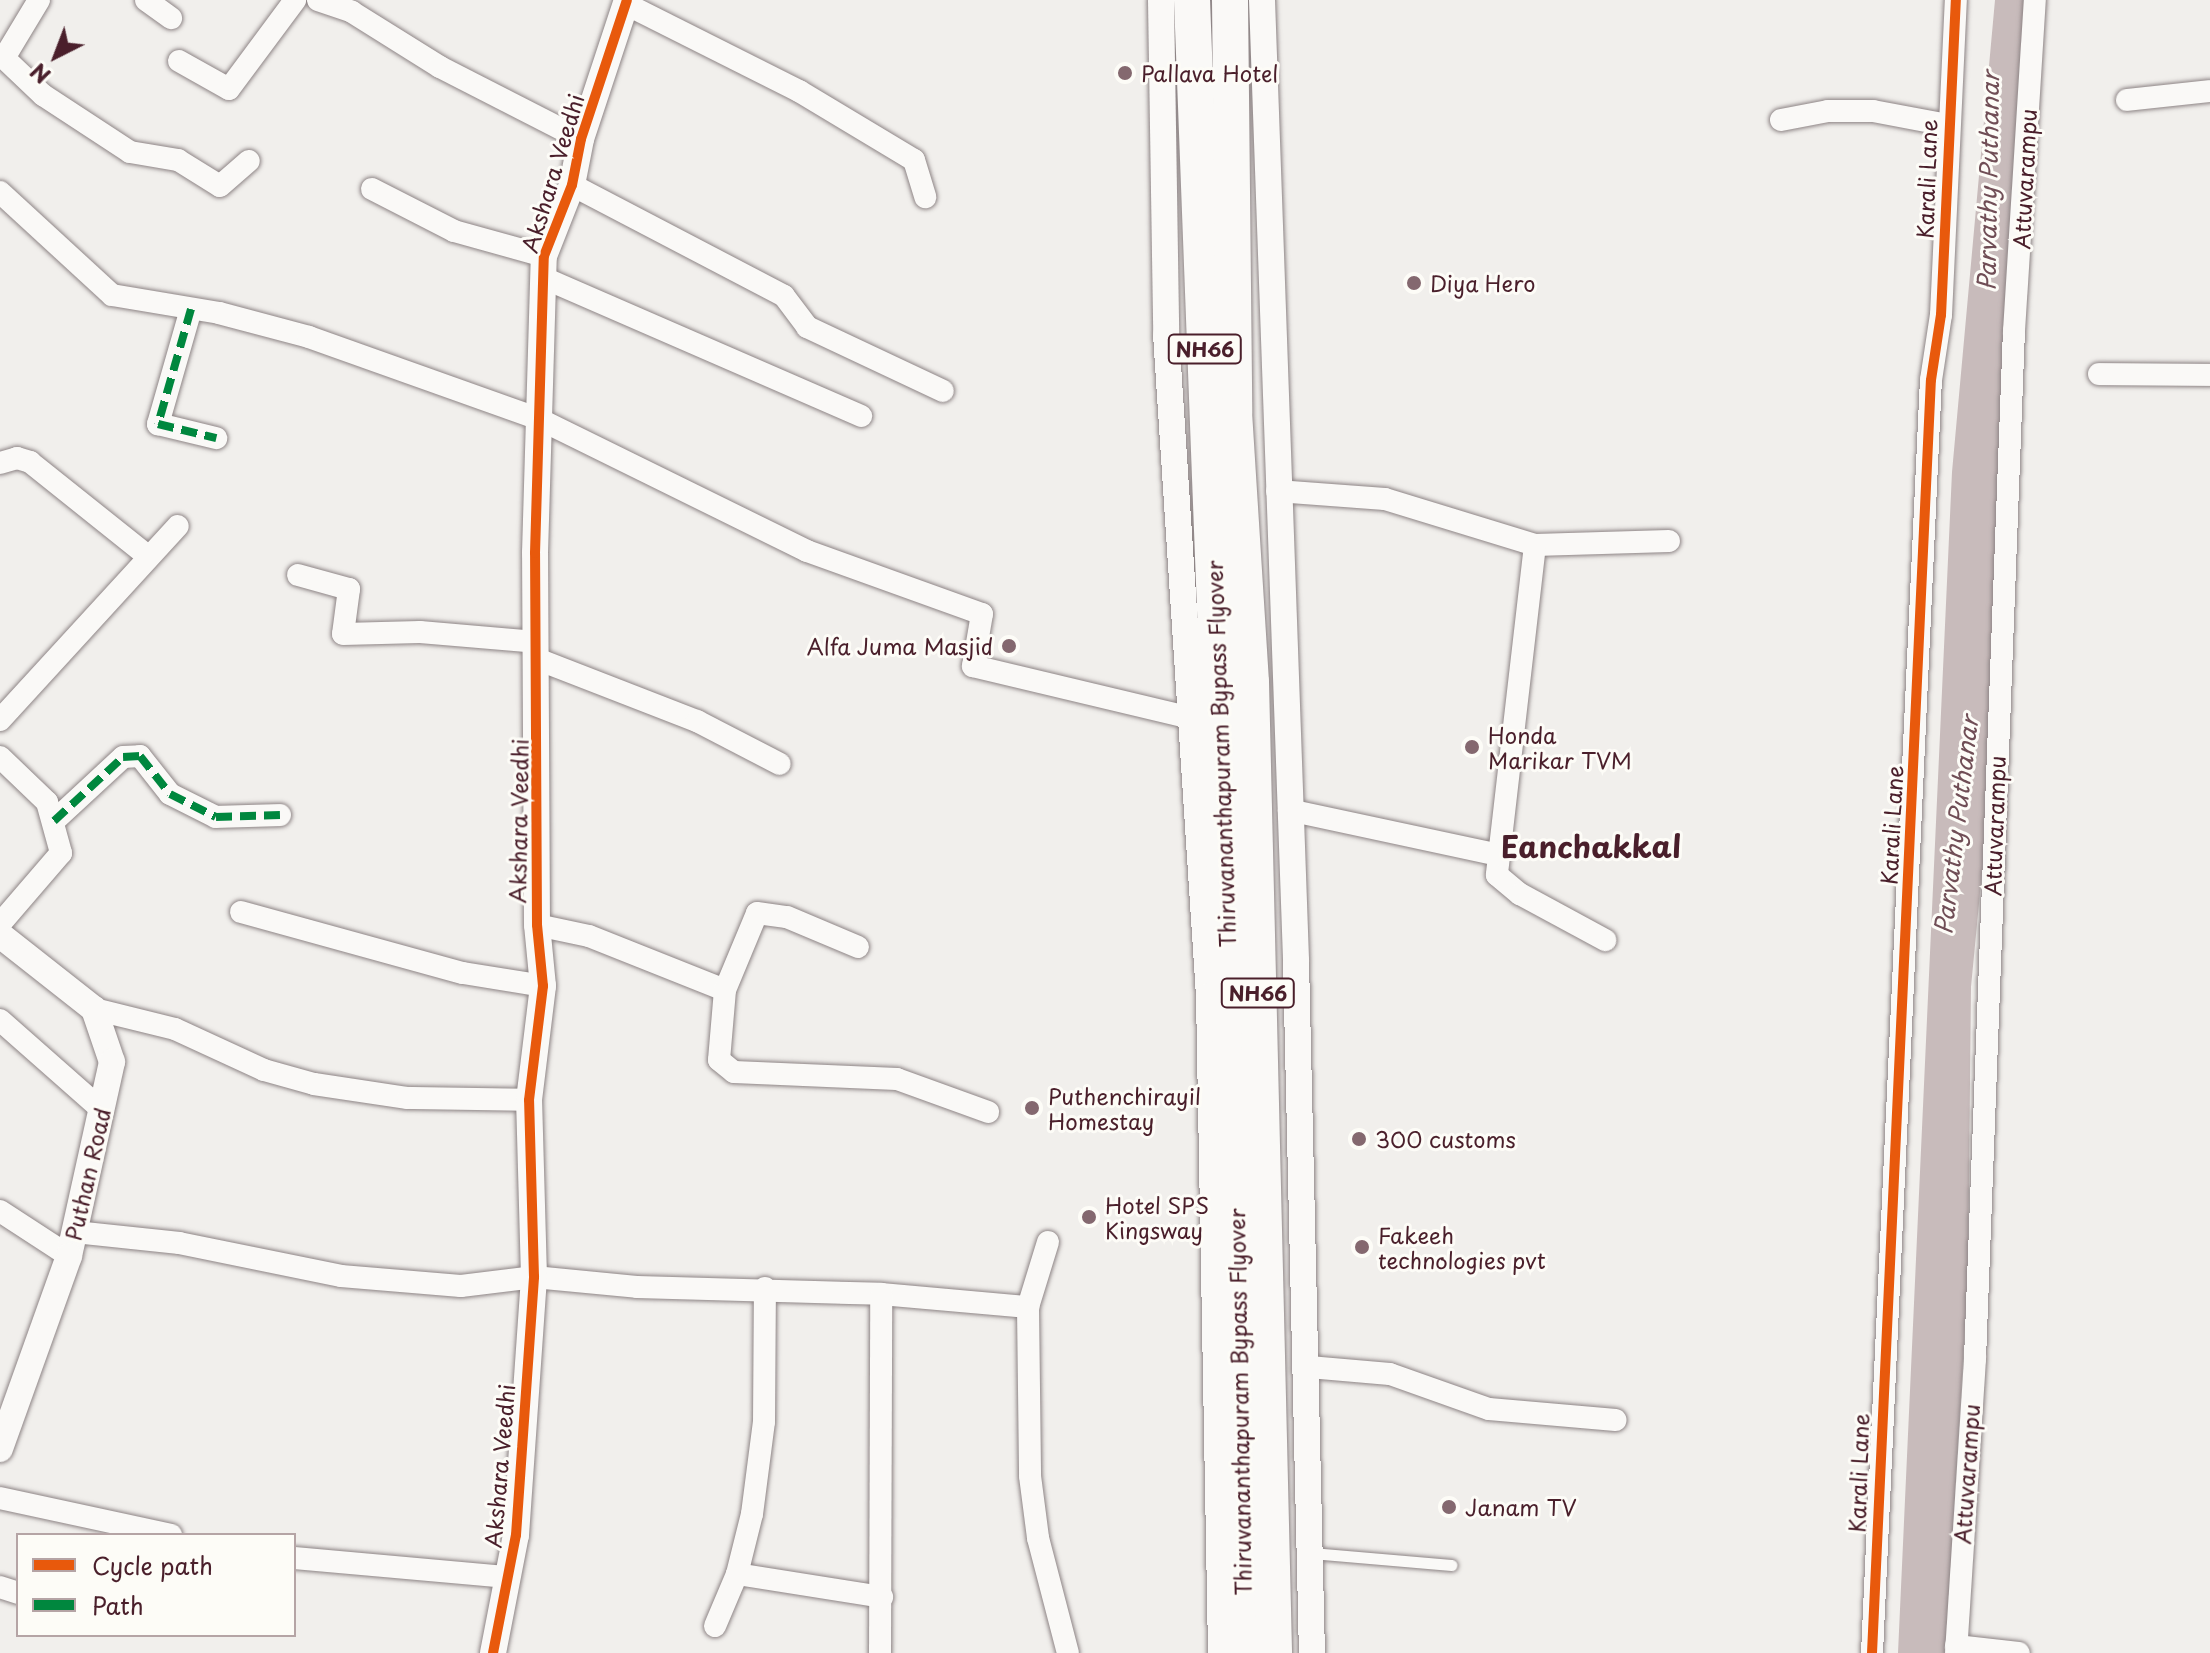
<!DOCTYPE html>
<style>
body{margin:0}
#map{position:relative;width:2210px;height:1653px;overflow:hidden;background:#f1efec;font-family:"Playpen Sans",sans-serif}
div>[style]{position:absolute}
.water>*{inset:0;background:#c8bbbb}
.roads{filter:drop-shadow(0 0 2px #8d8485) drop-shadow(0 0 2px #8d8485)}
.service>*{height:11px;margin:-5.5px;padding:0 5.5px;transform-origin:5.5px;border-radius:5.5px;background:#faf9f7}
.minor>*{height:22px;margin:-11px;padding:0 11px;transform-origin:11px;border-radius:11px;background:#faf9f7}
.tertiary>*{height:26px;margin:-13px;padding:0 13px;transform-origin:13px;border-radius:13px;background:#faf9f7}
.trunk>*{height:36px;margin:-18px;padding:0 18px;transform-origin:18px;border-radius:18px;background:#faf9f7}
.quiet>*{height:8px;margin-top:-4px;transform-origin:0;background:repeating-linear-gradient(90deg,#00873e 0 16px,transparent 0 24px)}
.cycleway>*{height:10px;margin:-5px;padding:0 5px;transform-origin:5px;border-radius:5px;background:#e8590c}
.dots>*{width:22px;height:22px;translate:-50% -50%;box-sizing:border-box;border:4px solid #fdfcf7;border-radius:50%}
span{translate:-50% -50%;white-space:nowrap;text-align:center;line-height:1.15;-webkit-text-stroke:6px #fdfcf7;paint-order:stroke}
.shield-label span{padding:2px 6px;background:#fdfcf7;border:2px solid;border-radius:6px;-webkit-text-stroke-width:0}
.shield-label{font-size:20px;color:#4a1f2b;font-weight:700}
.poi-label{font-size:22px;color:#4a1f2b}
.left{translate:0 -50%;text-align:left}
.right{translate:-100% -50%;text-align:right}
.street-label{font-size:22px;color:#4a1f2b}
.water-label{font-size:24px;color:#704e56;font-style:italic}
.district-label{font-size:30px;color:#4a1f2b;font-weight:700}
.legend{position:absolute;left:16px;top:1533px;width:280px;height:104px;box-sizing:border-box;background:#fdfcf7;border:2px solid #b5a4a5;margin:0;padding:10px 14px;list-style:none;font-size:24px;color:#4a1f2b}
.legend li{display:flex;align-items:center;gap:16px;height:40px}
.legend b{width:40px;border:2px solid #b5a4a5}
.north{position:absolute;left:16px;top:16px;width:80px;height:80px;-webkit-text-stroke:6px #fdfcf7;paint-order:stroke;rotate:222deg;font-size:22px;font-weight:700;line-height:32px;text-align:center;color:#4a1f2b}
.north::after{content:'';display:block;margin:auto;width:28px;height:36px;background:#4a1f2b;clip-path:polygon(50% 0,100% 100%,50% 72%,0 100%)}
</style>
<div id="map">
<div class="water">
<i style="clip-path:polygon(1995px 0,2034px 0,2007px 611px,1971px 987px,1968px 1273px,1946px 1653px,1898px 1653px,1952px 472px)"></i>
</div>
<div class="roads">
<div class="service">
<i style="left:1311px;top:1553px;width:141px;rotate:4.9deg"></i>
</div>
<div class="minor">
<i style="left:39px;top:0;width:68px;rotate:121.1deg"></i>
<i style="left:4px;top:58px;width:54px;rotate:43.5deg"></i>
<i style="left:43px;top:95px;width:104px;rotate:33.2deg"></i>
<i style="left:130px;top:152px;width:49px;rotate:9.5deg"></i>
<i style="left:178px;top:160px;width:49px;rotate:31.8deg"></i>
<i style="left:220px;top:186px;width:38px;rotate:-41deg"></i>
<i style="left:146px;top:0;width:31px;rotate:36deg"></i>
<i style="left:318px;top:0;width:36px;rotate:19deg"></i>
<i style="left:352px;top:12px;width:104px;rotate:32deg"></i>
<i style="left:440px;top:67px;width:158px;rotate:27.1deg"></i>
<i style="left:626px;top:4px;width:194px;rotate:26.7deg"></i>
<i style="left:799px;top:91px;width:134px;rotate:31deg"></i>
<i style="left:914px;top:160px;width:39px;rotate:73deg"></i>
<i style="left:179px;top:61px;width:57px;rotate:29.2deg"></i>
<i style="left:229px;top:89px;width:111px;rotate:-53.4deg"></i>
<i style="left:2127px;top:100px;width:83px;rotate:-6.2deg"></i>
<i style="left:1781px;top:120px;width:48px;rotate:-10.8deg"></i>
<i style="left:1828px;top:111px;width:45px"></i>
<i style="left:1873px;top:111px;width:75px;rotate:10.7deg"></i>
<i style="left:572px;top:185px;width:239px;rotate:27.6deg"></i>
<i style="left:784px;top:296px;width:39px;rotate:53deg"></i>
<i style="left:807px;top:327px;width:150px;rotate:25.2deg"></i>
<i style="left:372px;top:189px;width:92px;rotate:27.1deg"></i>
<i style="left:454px;top:231px;width:93px;rotate:15.5deg"></i>
<i style="left:0;top:192px;width:152px;rotate:42.6deg"></i>
<i style="left:112px;top:295px;width:109px;rotate:9.5deg"></i>
<i style="left:219px;top:313px;width:93px;rotate:14.9deg"></i>
<i style="left:309px;top:337px;width:244px;rotate:19.6deg"></i>
<i style="left:539px;top:419px;width:299px;rotate:26.2deg"></i>
<i style="left:807px;top:551px;width:186px;rotate:19.8deg"></i>
<i style="left:982px;top:614px;width:53px;rotate:99.8deg"></i>
<i style="left:973px;top:666px;width:224px;rotate:13.4deg"></i>
<i style="left:544px;top:278px;width:346px;rotate:23.5deg"></i>
<i style="left:191px;top:309px;width:120px;rotate:106deg"></i>
<i style="left:158px;top:424px;width:60px;rotate:13.6deg"></i>
<i style="left:2099px;top:374px;width:111px;rotate:0.5deg"></i>
<i style="left:0;top:463px;width:18px;rotate:-16deg"></i>
<i style="left:17px;top:458px;width:14px;rotate:17deg"></i>
<i style="left:30px;top:462px;width:152px;rotate:38.6deg"></i>
<i style="left:1277px;top:491px;width:108px;rotate:4.2deg"></i>
<i style="left:1385px;top:499px;width:157px;rotate:17deg"></i>
<i style="left:1535px;top:545px;width:134px;rotate:-1.7deg"></i>
<i style="left:1535px;top:545px;width:332px;rotate:96.6deg"></i>
<i style="left:1497px;top:875px;width:30px;rotate:40deg"></i>
<i style="left:1520px;top:894px;width:97px;rotate:28.4deg"></i>
<i style="left:298px;top:575px;width:53px;rotate:15.4deg"></i>
<i style="left:349px;top:589px;width:45px;rotate:97.6deg"></i>
<i style="left:343px;top:634px;width:77px;rotate:-1.5deg"></i>
<i style="left:420px;top:632px;width:116px;rotate:4.9deg"></i>
<i style="left:537px;top:659px;width:172px;rotate:21.2deg"></i>
<i style="left:697px;top:721px;width:93px;rotate:27.4deg"></i>
<i style="left:0;top:720px;width:263px;rotate:-47.5deg"></i>
<i style="left:0;top:757px;width:65px;rotate:43.8deg"></i>
<i style="left:47px;top:802px;width:53px;rotate:74.6deg"></i>
<i style="left:61px;top:853px;width:94px;rotate:130.7deg"></i>
<i style="left:1289px;top:810px;width:215px;rotate:12.1deg"></i>
<i style="left:54px;top:821px;width:94px;rotate:-42.8deg"></i>
<i style="left:123px;top:757px;width:17px;rotate:-3deg"></i>
<i style="left:140px;top:756px;width:48px;rotate:51.7deg"></i>
<i style="left:170px;top:794px;width:51px;rotate:26.6deg"></i>
<i style="left:216px;top:817px;width:64px;rotate:-1.8deg"></i>
<i style="left:241px;top:912px;width:230px;rotate:15.4deg"></i>
<i style="left:463px;top:973px;width:81px;rotate:9.2deg"></i>
<i style="left:537px;top:925px;width:53px;rotate:11.9deg"></i>
<i style="left:589px;top:936px;width:146px;rotate:21.7deg"></i>
<i style="left:725px;top:990px;width:70px;rotate:94.9deg"></i>
<i style="left:719px;top:1060px;width:19px;rotate:39deg"></i>
<i style="left:734px;top:1072px;width:163px;rotate:2.5deg"></i>
<i style="left:897px;top:1079px;width:97px;rotate:19.9deg"></i>
<i style="left:725px;top:990px;width:83px;rotate:-67.4deg"></i>
<i style="left:757px;top:913px;width:30px;rotate:8deg"></i>
<i style="left:787px;top:917px;width:77px;rotate:22.9deg"></i>
<i style="left:94px;top:1009px;width:83px;rotate:13.9deg"></i>
<i style="left:175px;top:1029px;width:98px;rotate:24.7deg"></i>
<i style="left:264px;top:1070px;width:52px;rotate:15.6deg"></i>
<i style="left:314px;top:1084px;width:95px;rotate:8.5deg"></i>
<i style="left:408px;top:1098px;width:121px;rotate:0.9deg"></i>
<i style="left:0;top:1020px;width:136px;rotate:41.4deg"></i>
<i style="left:0;top:1211px;width:82px;rotate:33.1deg"></i>
<i style="left:75px;top:1232px;width:105px;rotate:6deg"></i>
<i style="left:179px;top:1243px;width:165px;rotate:11.5deg"></i>
<i style="left:341px;top:1276px;width:120px;rotate:4.8deg"></i>
<i style="left:461px;top:1286px;width:74px;rotate:-7deg"></i>
<i style="left:534px;top:1277px;width:103px;rotate:5.5deg"></i>
<i style="left:637px;top:1287px;width:244px;rotate:1.6deg"></i>
<i style="left:881px;top:1294px;width:148px;rotate:5.1deg"></i>
<i style="left:1028px;top:1307px;width:169px;rotate:89.3deg"></i>
<i style="left:1030px;top:1476px;width:63px;rotate:82.6deg"></i>
<i style="left:1038px;top:1538px;width:119px;rotate:75.4deg"></i>
<i style="left:1028px;top:1307px;width:68px;rotate:-72.9deg"></i>
<i style="left:1309px;top:1367px;width:81px;rotate:4.9deg"></i>
<i style="left:1390px;top:1374px;width:105px;rotate:19.5deg"></i>
<i style="left:1489px;top:1409px;width:127px;rotate:5deg"></i>
<i style="left:0;top:1498px;width:175px;rotate:12.2deg"></i>
<i style="left:294px;top:1558px;width:215px;rotate:5.1deg"></i>
<i style="left:737px;top:1574px;width:147px;rotate:9deg"></i>
<i style="left:0;top:1587px;width:19px;rotate:18deg"></i>
<i style="left:715px;top:1626px;width:56px;rotate:-67.1deg"></i>
<i style="left:737px;top:1574px;width:62px;rotate:-76deg"></i>
<i style="left:752px;top:1514px;width:93px;rotate:-82.6deg"></i>
<i style="left:764px;top:1422px;width:134px;rotate:-89.6deg"></i>
<i style="left:1956px;top:1646px;width:63px;rotate:6.3deg"></i>
<i style="left:880px;top:1653px;width:359px;rotate:-89.8deg"></i>
<i style="left:1872px;top:1653px;width:1274px;rotate:-87.35deg"></i>
<i style="left:1931px;top:380px;width:66px;rotate:-81.3deg"></i>
<i style="left:1941px;top:315px;width:315px;rotate:-87.3deg"></i>
<i style="left:1956px;top:1653px;width:295px;rotate:-86.3deg"></i>
<i style="left:1975px;top:1359px;width:1029px;rotate:-87.83deg"></i>
<i style="left:2014px;top:331px;width:332px;rotate:-86.4deg"></i>
</div>
<div class="tertiary">
<i style="left:1161px;top:0;width:334px;rotate:89.1deg"></i>
<i style="left:1166px;top:334px;width:663px;rotate:86.28deg"></i>
<i style="left:1209px;top:996px;width:657px;rotate:88.95deg"></i>
<i style="left:1262px;top:0;width:962px;rotate:87.97deg"></i>
<i style="left:1296px;top:961px;width:692px;rotate:88.68deg"></i>
<i style="left:0;top:935px;width:120px;rotate:38.2deg"></i>
<i style="left:94px;top:1009px;width:56px;rotate:71.2deg"></i>
<i style="left:112px;top:1062px;width:199px;rotate:102.5deg"></i>
<i style="left:69px;top:1256px;width:205px;rotate:109.7deg"></i>
<i style="left:493px;top:1653px;width:120px;rotate:-79deg"></i>
<i style="left:516px;top:1535px;width:259px;rotate:-86deg"></i>
<i style="left:534px;top:1277px;width:177px;rotate:-91.6deg"></i>
<i style="left:529px;top:1100px;width:115px;rotate:-83deg"></i>
<i style="left:543px;top:986px;width:61px;rotate:-95.6deg"></i>
<i style="left:537px;top:925px;width:372px;rotate:-90.3deg"></i>
<i style="left:535px;top:553px;width:297px;rotate:-88.3deg"></i>
<i style="left:544px;top:256px;width:76px;rotate:-68.5deg"></i>
<i style="left:572px;top:185px;width:47px;rotate:-78.9deg"></i>
<i style="left:581px;top:139px;width:146px;rotate:-71.7deg"></i>
</div>
<div class="trunk">
<i style="left:1192px;top:0;width:1009px;rotate:87.84deg"></i>
<i style="left:1230px;top:1008px;width:645px;rotate:88.85deg"></i>
<i style="left:1230px;top:0;width:412px;rotate:89.4deg"></i>
<i style="left:1234px;top:412px;width:271px;rotate:86.4deg"></i>
<i style="left:1251px;top:682px;width:971px;rotate:88.64deg"></i>
</div>
</div>
<div class="quiet">
<i style="left:191px;top:309px;width:120px;rotate:106deg"></i>
<i style="left:158px;top:424px;width:60px;rotate:13.6deg"></i>
<i style="left:54px;top:821px;width:94px;rotate:-42.8deg"></i>
<i style="left:123px;top:757px;width:17px;rotate:-3deg"></i>
<i style="left:140px;top:756px;width:48px;rotate:51.7deg"></i>
<i style="left:170px;top:794px;width:51px;rotate:26.6deg"></i>
<i style="left:216px;top:817px;width:64px;rotate:-1.8deg"></i>
</div>
<div class="cycleway">
<i style="left:493px;top:1653px;width:120px;rotate:-79deg"></i>
<i style="left:516px;top:1535px;width:259px;rotate:-86deg"></i>
<i style="left:534px;top:1277px;width:177px;rotate:-91.6deg"></i>
<i style="left:529px;top:1100px;width:115px;rotate:-83deg"></i>
<i style="left:543px;top:986px;width:61px;rotate:-95.6deg"></i>
<i style="left:537px;top:925px;width:372px;rotate:-90.3deg"></i>
<i style="left:535px;top:553px;width:297px;rotate:-88.3deg"></i>
<i style="left:544px;top:256px;width:76px;rotate:-68.5deg"></i>
<i style="left:572px;top:185px;width:47px;rotate:-78.9deg"></i>
<i style="left:581px;top:139px;width:146px;rotate:-71.7deg"></i>
<i style="left:1872px;top:1653px;width:1274px;rotate:-87.35deg"></i>
<i style="left:1931px;top:380px;width:66px;rotate:-81.3deg"></i>
<i style="left:1941px;top:315px;width:315px;rotate:-87.3deg"></i>
</div>
<div class="dots">
<i style="left:1125px;top:73px;background:#84686f"></i>
<i style="left:1414px;top:283px;background:#84686f"></i>
<i style="left:1009px;top:646px;background:#84686f"></i>
<i style="left:1472px;top:747px;background:#84686f"></i>
<i style="left:1032px;top:1108px;background:#84686f"></i>
<i style="left:1359px;top:1139px;background:#84686f"></i>
<i style="left:1089px;top:1217px;background:#84686f"></i>
<i style="left:1362px;top:1247px;background:#84686f"></i>
<i style="left:1449px;top:1507px;background:#84686f"></i>
</div>
<div class="shield-label">
<span style="left:1205px;top:349px">NH66</span>
<span style="left:1258px;top:993px">NH66</span>
</div>
<div class="poi-label">
<span class="left" style="left:1141px;top:73px">Pallava Hotel</span>
<span class="left" style="left:1430px;top:283px">Diya Hero</span>
<span class="right" style="left:993px;top:646px">Alfa Juma Masjid</span>
<span class="left" style="left:1488px;top:747px">Honda<br>Marikar TVM</span>
<span class="left" style="left:1048px;top:1108px">Puthenchirayil<br>Homestay</span>
<span class="left" style="left:1375px;top:1139px">300 customs</span>
<span class="left" style="left:1105px;top:1217px">Hotel SPS<br>Kingsway</span>
<span class="left" style="left:1378px;top:1247px">Fakeeh<br>technologies pvt</span>
<span class="left" style="left:1465px;top:1507px">Janam TV</span>
</div>
<div class="street-label">
<span style="left:552px;top:173px;rotate:-73deg">Akshara Veedhi</span>
<span style="left:1926px;top:179px;rotate:-88deg">Karali Lane</span>
<span style="left:2024px;top:179px;rotate:-87deg">Attuvarampu</span>
<span style="left:1220px;top:754px;rotate:-92deg">Thiruvananthapuram Bypass Flyover</span>
<span style="left:518px;top:821px;rotate:-89deg">Akshara Veedhi</span>
<span style="left:1891px;top:825px;rotate:-87deg">Karali Lane</span>
<span style="left:1994px;top:826px;rotate:-88deg">Attuvarampu</span>
<span style="left:87px;top:1174px;rotate:-77deg">Puthan Road</span>
<span style="left:1239px;top:1402px;rotate:-91deg">Thiruvananthapuram Bypass Flyover</span>
<span style="left:499px;top:1466px;rotate:-85deg">Akshara Veedhi</span>
<span style="left:1858px;top:1473px;rotate:-88deg">Karali Lane</span>
<span style="left:1966px;top:1474px;rotate:-86deg">Attuvarampu</span>
</div>
<div class="water-label">
<span style="left:1988px;top:181px;rotate:-89deg">Parvathy Puthanar</span>
<span style="left:1956px;top:825px;rotate:-83deg">Parvathy Puthanar</span>
</div>
<div class="district-label">
<span style="left:1591px;top:846px">Eanchakkal</span>
</div>
<ul class="legend">
<li><b style="height:10px;background:#e8590c"></b>Cycle path</li>
<li><b style="height:10px;background:#00873e"></b>Path</li>
</ul>
<div class="north">N</div>
</div>
